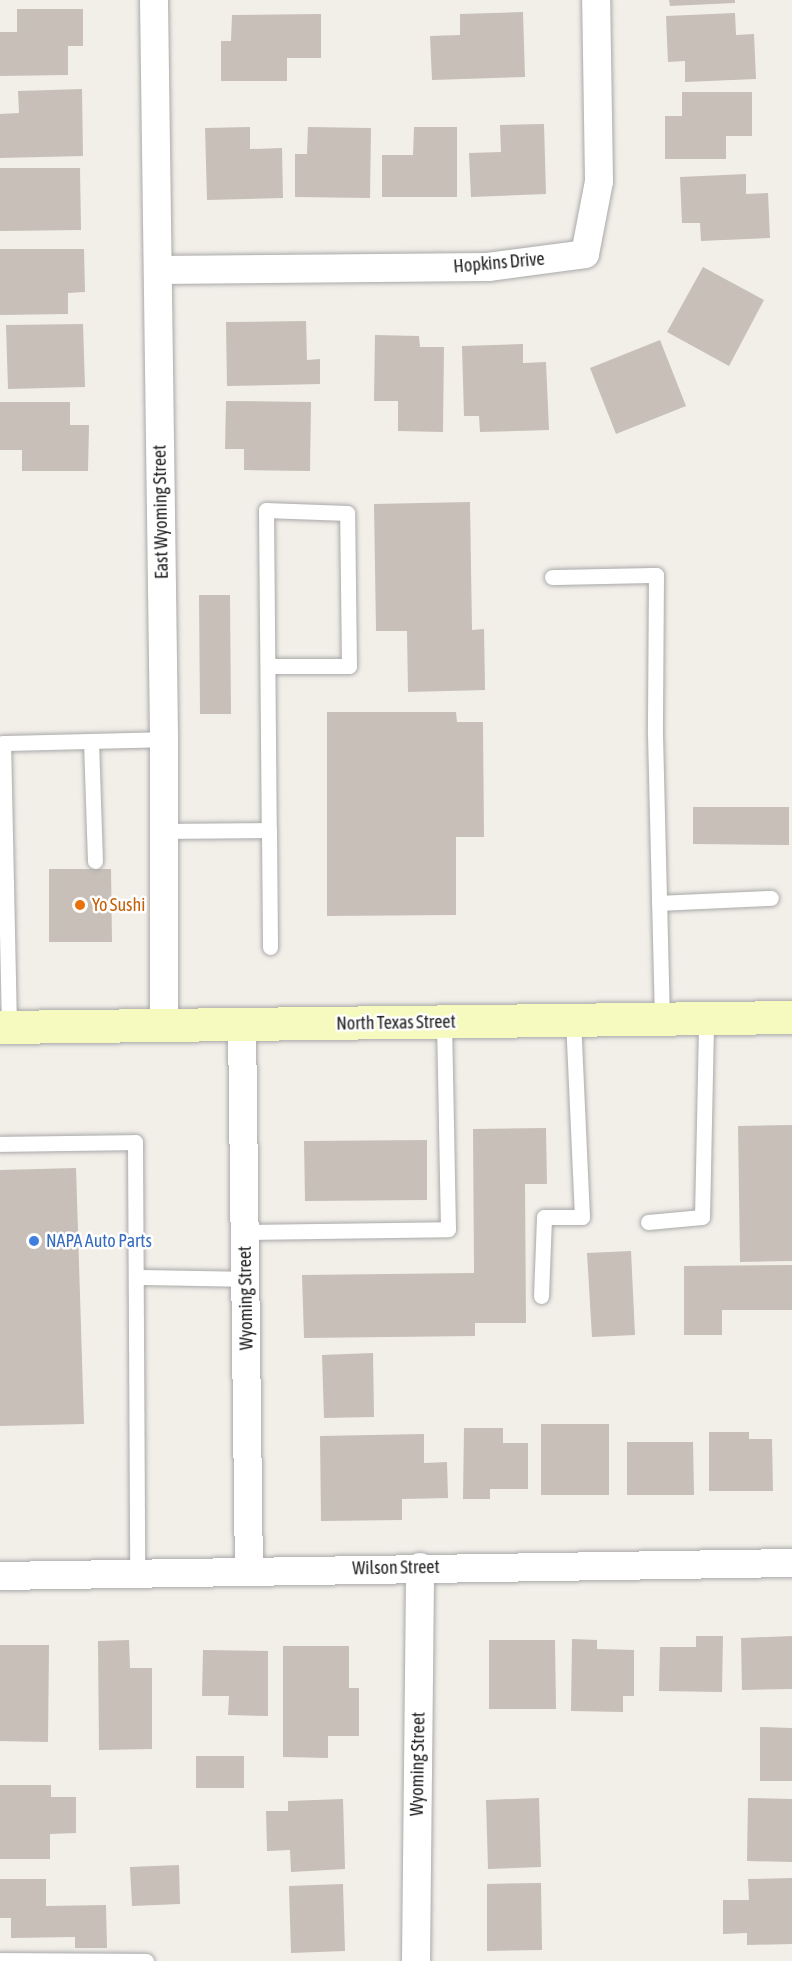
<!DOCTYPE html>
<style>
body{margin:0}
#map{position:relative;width:792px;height:1961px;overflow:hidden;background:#f2efe9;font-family:"Asap Condensed",sans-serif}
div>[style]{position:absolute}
.building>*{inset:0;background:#c7bfb8}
.roads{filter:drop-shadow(0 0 2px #a9a9a9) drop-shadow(0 0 2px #a9a9a9)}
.service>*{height:15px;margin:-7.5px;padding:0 7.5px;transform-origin:7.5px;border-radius:7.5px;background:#fff}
.minor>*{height:28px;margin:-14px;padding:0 14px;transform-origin:14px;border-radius:14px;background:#fff}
.secondary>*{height:33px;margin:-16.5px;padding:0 16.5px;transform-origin:16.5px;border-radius:16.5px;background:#f7fabf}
.dots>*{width:16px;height:16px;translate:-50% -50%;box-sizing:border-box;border:3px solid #fff;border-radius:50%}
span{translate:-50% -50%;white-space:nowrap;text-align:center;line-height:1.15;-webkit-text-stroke:5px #fff;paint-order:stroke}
.street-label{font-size:18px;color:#222}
.food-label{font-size:18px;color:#c56008}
.left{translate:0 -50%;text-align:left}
.shop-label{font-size:18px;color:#366cbe}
</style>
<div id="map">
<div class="building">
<i style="clip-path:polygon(669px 0,735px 0,735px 3px,670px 6px)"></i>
<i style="clip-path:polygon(17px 9px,83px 9px,83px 46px,68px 46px,68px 75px,0 76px,0 32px,17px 32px)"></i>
<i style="clip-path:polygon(523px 12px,525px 77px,432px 80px,430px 36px,460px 35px,460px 14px)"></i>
<i style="clip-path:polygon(735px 13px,736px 35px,754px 34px,756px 79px,685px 82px,685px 61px,668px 62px,666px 16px)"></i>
<i style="clip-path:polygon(321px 14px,321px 58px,287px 58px,287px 81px,221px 81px,221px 41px,231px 41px,232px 15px)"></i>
<i style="clip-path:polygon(82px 89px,83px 156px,0 158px,0 114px,19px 113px,18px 91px)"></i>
<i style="clip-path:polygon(682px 92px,752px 92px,752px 136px,726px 136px,726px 159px,665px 159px,665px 116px,682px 116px)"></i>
<i style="clip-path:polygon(544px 124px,546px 194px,471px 197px,469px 153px,501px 152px,500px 125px)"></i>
<i style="clip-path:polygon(250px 127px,250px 149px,282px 148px,283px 198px,207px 200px,205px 128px)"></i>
<i style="clip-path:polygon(308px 127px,371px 128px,370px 198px,295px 197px,295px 154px,307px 154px)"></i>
<i style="clip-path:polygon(414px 127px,457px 127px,457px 197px,382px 197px,382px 155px,413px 155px)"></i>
<i style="clip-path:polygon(0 168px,80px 168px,81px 230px,0 231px)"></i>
<i style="clip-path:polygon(746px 174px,746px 194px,768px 193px,770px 238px,701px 241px,700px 223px,682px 223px,680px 177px)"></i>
<i style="clip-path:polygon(0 249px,84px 249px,85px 292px,68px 293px,68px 314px,0 315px)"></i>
<i style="clip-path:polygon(703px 267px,764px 300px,729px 366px,667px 332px)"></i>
<i style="clip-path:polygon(306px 321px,307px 360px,320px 359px,320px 384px,227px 386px,226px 322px)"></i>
<i style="clip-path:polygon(83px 324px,85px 387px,8px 389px,6px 325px)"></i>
<i style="clip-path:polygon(375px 335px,419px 336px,420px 347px,444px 347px,443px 432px,398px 431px,398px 401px,374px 401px)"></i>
<i style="clip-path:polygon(660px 340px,686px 406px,616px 434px,590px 368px)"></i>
<i style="clip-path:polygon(523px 344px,523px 363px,546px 362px,549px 430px,480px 432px,479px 416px,464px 416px,462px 346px)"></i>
<i style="clip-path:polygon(226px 401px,311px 402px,310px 471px,244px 470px,244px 449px,225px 449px)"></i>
<i style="clip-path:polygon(0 402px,70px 402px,70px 425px,89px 425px,88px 471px,22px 471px,22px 450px,0 450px)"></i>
<i style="clip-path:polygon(470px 502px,472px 630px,484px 629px,485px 690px,408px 692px,407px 631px,376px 631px,374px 504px)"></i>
<i style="clip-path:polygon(199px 595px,230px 595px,231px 714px,200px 714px)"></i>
<i style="clip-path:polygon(327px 712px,456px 712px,457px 722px,483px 722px,484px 837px,456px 837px,456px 915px,327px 916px)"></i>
<i style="clip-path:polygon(693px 807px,789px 807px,789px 845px,693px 844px)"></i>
<i style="clip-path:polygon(49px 869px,111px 869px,112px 942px,49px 942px)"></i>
<i style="clip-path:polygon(792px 1125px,792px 1261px,740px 1262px,738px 1126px)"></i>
<i style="clip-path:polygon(546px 1128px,547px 1184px,525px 1184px,526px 1323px,475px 1323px,475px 1336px,304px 1338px,302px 1275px,474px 1273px,473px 1129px)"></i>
<i style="clip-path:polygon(427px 1140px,427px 1200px,305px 1201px,304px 1141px)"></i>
<i style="clip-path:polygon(76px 1168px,84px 1424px,0 1426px,0 1170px)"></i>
<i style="clip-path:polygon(631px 1251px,635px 1335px,592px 1337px,587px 1253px)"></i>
<i style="clip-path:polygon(792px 1265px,792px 1310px,722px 1310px,722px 1335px,684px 1335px,684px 1266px)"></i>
<i style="clip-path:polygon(373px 1353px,374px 1417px,324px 1418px,322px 1355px)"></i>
<i style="clip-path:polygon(541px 1424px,609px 1424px,609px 1495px,541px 1495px)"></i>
<i style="clip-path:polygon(464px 1428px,503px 1428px,503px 1443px,528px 1443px,528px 1489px,490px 1489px,490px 1499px,463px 1499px)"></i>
<i style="clip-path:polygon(709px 1432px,749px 1432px,749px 1439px,772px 1439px,773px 1491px,709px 1491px)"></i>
<i style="clip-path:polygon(424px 1434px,424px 1463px,447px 1462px,448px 1498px,402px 1499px,402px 1520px,321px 1521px,320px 1436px)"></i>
<i style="clip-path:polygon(627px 1442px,693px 1442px,694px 1495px,627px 1495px)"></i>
<i style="clip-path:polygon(696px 1636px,723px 1636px,722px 1692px,659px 1691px,660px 1647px,696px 1647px)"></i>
<i style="clip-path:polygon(792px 1636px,792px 1689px,742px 1690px,741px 1638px)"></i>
<i style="clip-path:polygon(572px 1639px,597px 1640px,597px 1649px,634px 1650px,634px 1696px,623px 1696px,623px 1712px,571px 1711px)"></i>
<i style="clip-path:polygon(129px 1640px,130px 1668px,152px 1668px,152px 1749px,99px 1750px,98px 1641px)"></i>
<i style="clip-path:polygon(489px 1640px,555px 1640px,556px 1709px,489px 1709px)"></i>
<i style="clip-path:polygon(0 1645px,49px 1645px,48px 1742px,0 1741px)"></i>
<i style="clip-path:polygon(283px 1646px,349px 1646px,349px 1688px,359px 1688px,359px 1736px,328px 1736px,328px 1758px,283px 1757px)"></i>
<i style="clip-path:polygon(203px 1650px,268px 1651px,268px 1716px,228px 1715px,229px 1696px,202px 1696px)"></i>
<i style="clip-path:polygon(760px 1727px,792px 1728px,792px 1781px,760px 1781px)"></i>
<i style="clip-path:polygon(196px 1756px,244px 1756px,244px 1788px,196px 1788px)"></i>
<i style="clip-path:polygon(0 1785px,51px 1785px,51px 1797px,76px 1797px,76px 1833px,50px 1834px,50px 1859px,0 1859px)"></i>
<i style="clip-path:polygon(539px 1798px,541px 1867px,488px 1869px,486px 1800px)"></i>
<i style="clip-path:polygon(748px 1798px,792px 1799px,792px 1862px,747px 1861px)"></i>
<i style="clip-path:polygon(343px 1799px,345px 1869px,291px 1872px,290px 1850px,267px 1851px,266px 1811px,288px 1811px,288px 1801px)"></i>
<i style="clip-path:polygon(179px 1865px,180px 1904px,132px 1906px,130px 1867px)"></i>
<i style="clip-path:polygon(792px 1878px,792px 1944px,747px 1945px,747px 1933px,723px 1934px,723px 1900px,749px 1900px,748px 1879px)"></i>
<i style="clip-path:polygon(0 1879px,46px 1879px,46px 1906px,106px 1905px,107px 1948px,75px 1948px,75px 1937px,11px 1938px,11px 1918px,0 1918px)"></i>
<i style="clip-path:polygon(541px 1883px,542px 1950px,487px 1951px,487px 1884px)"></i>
<i style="clip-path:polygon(343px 1884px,345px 1951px,291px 1953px,289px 1886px)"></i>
</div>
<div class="roads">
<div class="service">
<i style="left:552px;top:577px;width:104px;rotate:-1.1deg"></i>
<i style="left:656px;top:575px;width:159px;rotate:90.4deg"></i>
<i style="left:655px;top:734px;width:285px;rotate:88.6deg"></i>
<i style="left:268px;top:666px;width:81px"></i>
<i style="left:349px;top:666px;width:153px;rotate:-90.7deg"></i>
<i style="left:347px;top:513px;width:81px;rotate:-177.9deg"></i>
<i style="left:266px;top:510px;width:320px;rotate:89.5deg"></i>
<i style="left:91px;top:741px;width:120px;rotate:88.1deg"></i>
<i style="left:164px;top:831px;width:105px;rotate:-0.5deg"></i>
<i style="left:269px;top:830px;width:117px;rotate:89.5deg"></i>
<i style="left:659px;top:903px;width:112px;rotate:-2.6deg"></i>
<i style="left:9px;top:1027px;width:284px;rotate:-91.2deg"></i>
<i style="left:3px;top:743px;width:161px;rotate:-1.4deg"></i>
<i style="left:0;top:1144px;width:135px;rotate:-0.8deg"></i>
<i style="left:135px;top:1142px;width:431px;rotate:89.7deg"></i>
<i style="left:648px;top:1222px;width:54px;rotate:-5.3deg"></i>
<i style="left:702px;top:1217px;width:199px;rotate:-88.8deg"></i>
<i style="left:245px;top:1232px;width:203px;rotate:-0.8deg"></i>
<i style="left:448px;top:1229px;width:207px;rotate:-91.1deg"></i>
<i style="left:136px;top:1277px;width:110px;rotate:1deg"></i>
<i style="left:541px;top:1296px;width:79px;rotate:-87.8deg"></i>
<i style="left:544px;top:1217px;width:38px"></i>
<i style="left:582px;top:1217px;width:197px;rotate:-92.6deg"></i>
<i style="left:0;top:1960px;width:146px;rotate:0.4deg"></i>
</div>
<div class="minor">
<i style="left:154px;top:0;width:739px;rotate:89.22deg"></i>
<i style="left:164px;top:739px;width:286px;rotate:90deg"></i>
<i style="left:158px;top:270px;width:330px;rotate:-0.5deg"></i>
<i style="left:488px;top:267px;width:98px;rotate:-7.6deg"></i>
<i style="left:585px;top:254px;width:74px;rotate:-79.1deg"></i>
<i style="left:599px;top:181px;width:181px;rotate:-90.9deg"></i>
<i style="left:242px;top:1025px;width:546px;rotate:89.27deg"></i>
<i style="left:0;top:1576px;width:792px;rotate:-0.94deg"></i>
<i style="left:416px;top:1961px;width:394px;rotate:-89.4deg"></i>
</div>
<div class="secondary">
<i style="left:0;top:1027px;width:792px;rotate:-0.72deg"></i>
</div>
</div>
<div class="dots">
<i style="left:80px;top:905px;background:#e8710a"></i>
<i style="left:34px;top:1241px;background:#3f7fe0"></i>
</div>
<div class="street-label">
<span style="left:499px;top:263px;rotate:-5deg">Hopkins Drive</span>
<span style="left:161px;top:512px;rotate:-91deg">East Wyoming Street</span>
<span style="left:396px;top:1023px;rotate:-1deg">North Texas Street</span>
<span style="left:246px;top:1298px;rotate:-91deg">Wyoming Street</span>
<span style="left:396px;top:1568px;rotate:-1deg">Wilson Street</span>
<span style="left:418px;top:1764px;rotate:-89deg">Wyoming Street</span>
</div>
<div class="food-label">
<span class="left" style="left:92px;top:905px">Yo Sushi</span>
</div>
<div class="shop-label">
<span class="left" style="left:46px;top:1241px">NAPA Auto Parts</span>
</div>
</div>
